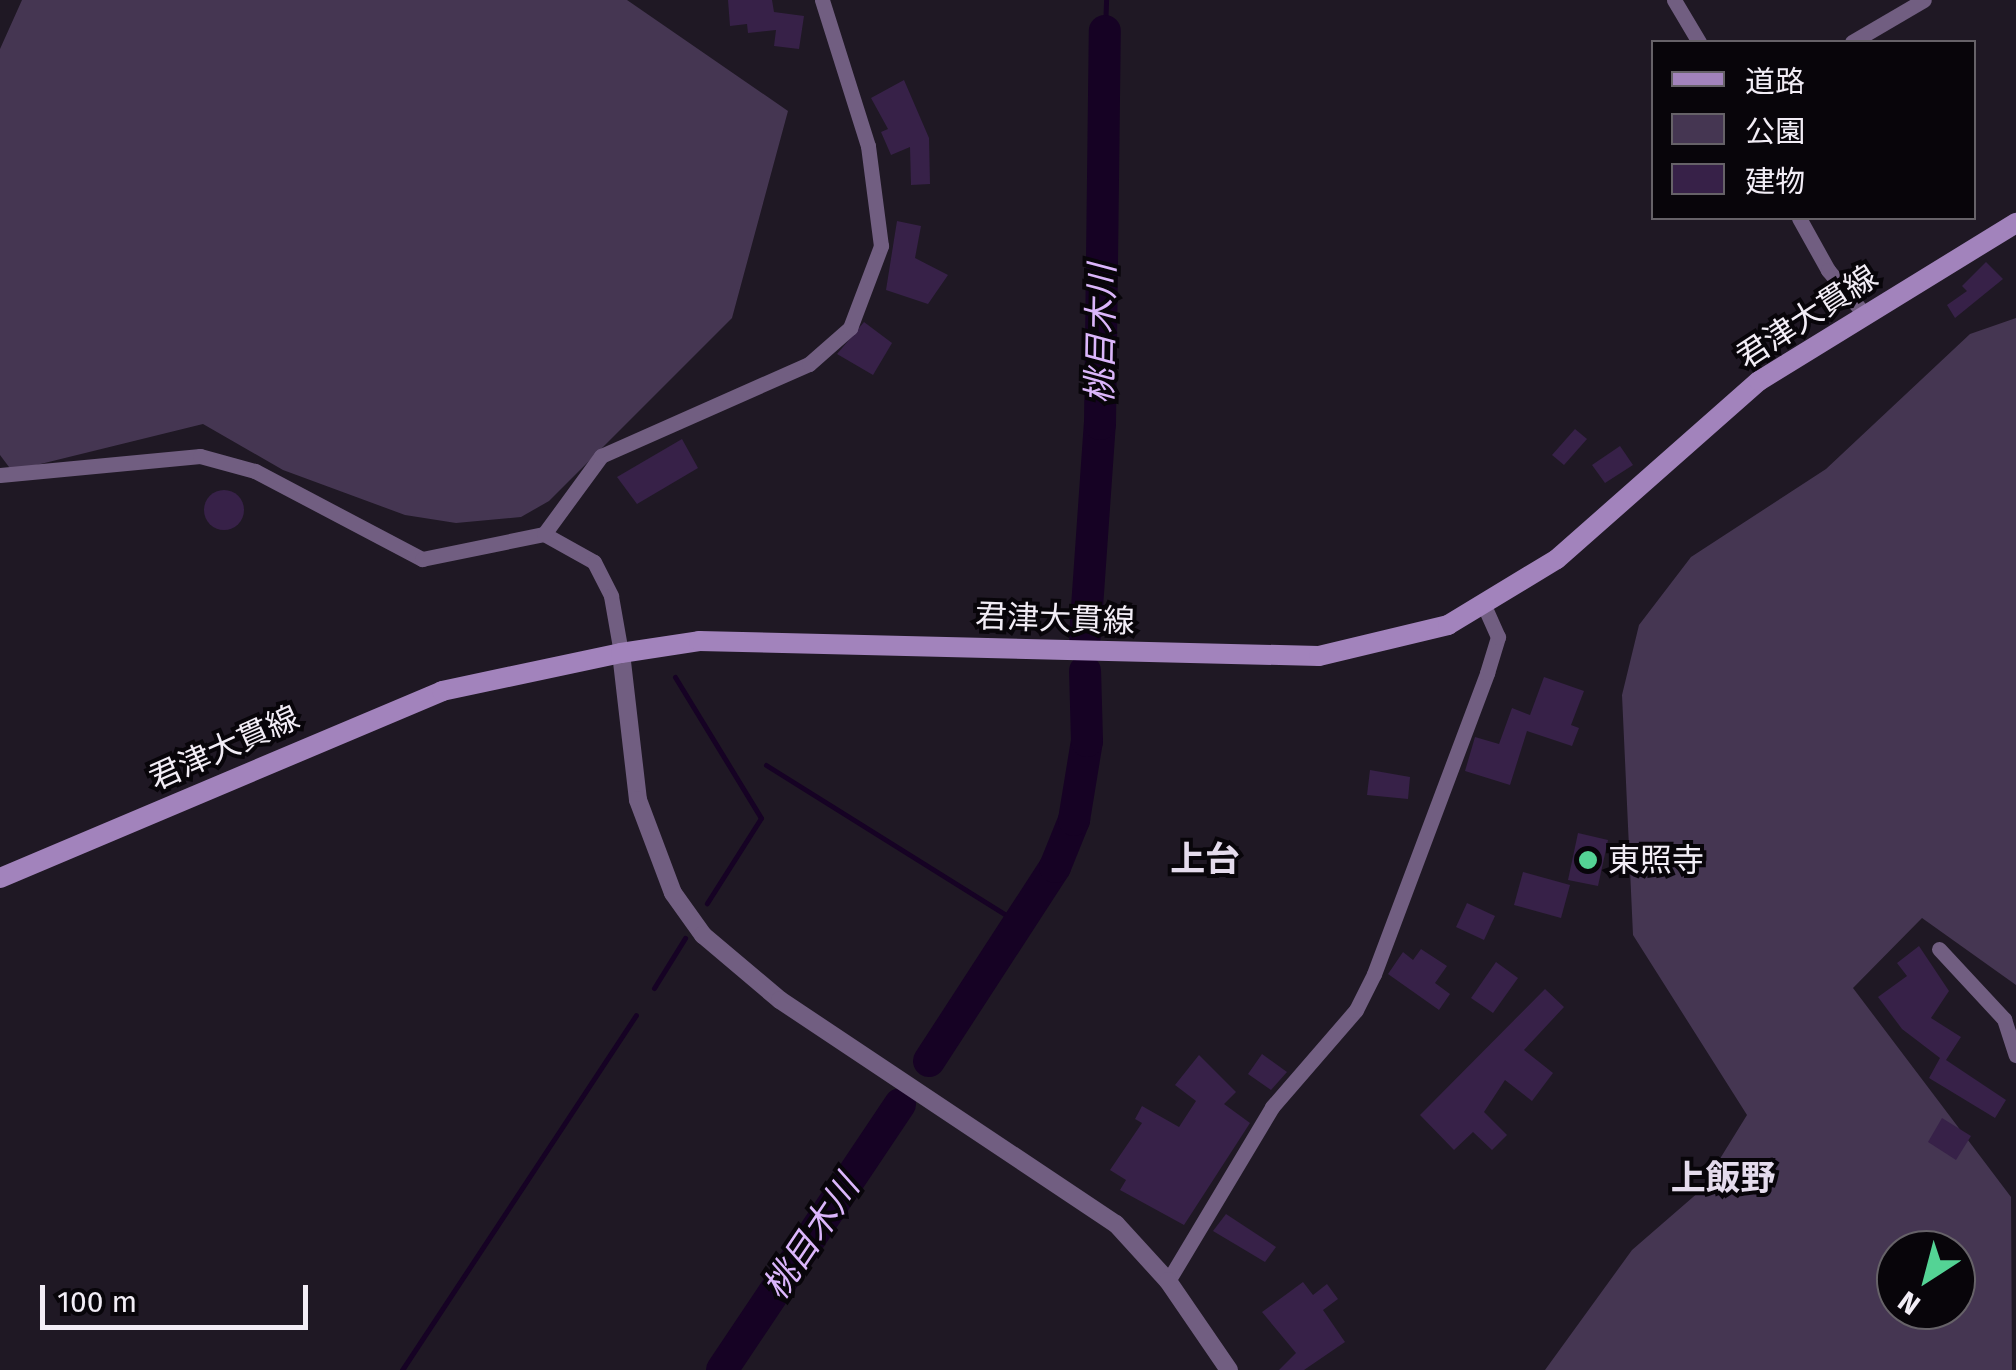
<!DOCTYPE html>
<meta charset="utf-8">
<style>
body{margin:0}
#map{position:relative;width:2016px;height:1370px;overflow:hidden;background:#1f1824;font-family:"Fira Sans","Noto Sans JP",sans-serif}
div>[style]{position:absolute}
.green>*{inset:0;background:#453652}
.stream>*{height:5px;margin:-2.5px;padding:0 2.5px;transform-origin:2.5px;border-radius:2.5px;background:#160224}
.river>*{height:32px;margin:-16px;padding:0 16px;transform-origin:16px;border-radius:16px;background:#160224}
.building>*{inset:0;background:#372148}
.round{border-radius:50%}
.minor>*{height:15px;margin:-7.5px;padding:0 7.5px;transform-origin:7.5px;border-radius:7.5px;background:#715e81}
.tertiary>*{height:18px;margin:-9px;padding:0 9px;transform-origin:9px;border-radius:9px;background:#715e81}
.secondary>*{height:20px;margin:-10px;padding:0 10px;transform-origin:10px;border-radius:10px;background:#a283bc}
.dots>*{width:28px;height:28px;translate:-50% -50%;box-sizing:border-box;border:5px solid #08050a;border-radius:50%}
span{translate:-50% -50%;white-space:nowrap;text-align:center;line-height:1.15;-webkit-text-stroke:8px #08050a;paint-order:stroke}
.street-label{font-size:32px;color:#f2edf6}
.poi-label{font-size:32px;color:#f2edf6}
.left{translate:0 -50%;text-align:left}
.water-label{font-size:35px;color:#dbb6fb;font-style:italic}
.neighbourhood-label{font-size:35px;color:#e4dbec;font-weight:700}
.legend{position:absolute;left:1651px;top:40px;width:325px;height:180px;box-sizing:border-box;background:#08050a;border:2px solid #666268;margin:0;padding:12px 18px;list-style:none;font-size:30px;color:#f2edf6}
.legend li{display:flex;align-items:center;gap:20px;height:50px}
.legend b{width:50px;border:2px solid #666268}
.north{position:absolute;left:1876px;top:1230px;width:100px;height:100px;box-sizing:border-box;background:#08050a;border:2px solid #666268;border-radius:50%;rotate:216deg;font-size:28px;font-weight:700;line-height:40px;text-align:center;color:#f2edf6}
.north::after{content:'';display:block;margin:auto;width:35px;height:45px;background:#54d395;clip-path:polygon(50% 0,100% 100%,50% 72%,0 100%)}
.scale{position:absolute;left:40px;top:1285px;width:268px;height:45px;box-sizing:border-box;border:5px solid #f2edf6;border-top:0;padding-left:12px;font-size:30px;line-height:35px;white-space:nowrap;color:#f2edf6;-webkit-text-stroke:8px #08050a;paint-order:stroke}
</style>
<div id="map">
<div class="green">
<i style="clip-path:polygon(22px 0,627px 0,788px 111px,732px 318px,549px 501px,521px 517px,456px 523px,405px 515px,283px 470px,203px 424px,12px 471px,0 455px,0 49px)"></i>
<i style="clip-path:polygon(evenodd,2016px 318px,2016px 985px,1922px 918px,1853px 988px,2011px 1197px,2012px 1370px,1545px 1370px,1632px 1250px,1700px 1191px,1747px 1115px,1633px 935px,1622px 695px,1639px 625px,1691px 557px,1826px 469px,1970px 334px,2016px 318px,1896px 1250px,1956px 1250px,1956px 1310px,1896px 1310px,1896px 1250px)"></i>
</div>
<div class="stream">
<i style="left:1105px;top:31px;width:31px;rotate:-88deg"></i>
<i style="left:675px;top:677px;width:165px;rotate:58.6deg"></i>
<i style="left:761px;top:818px;width:101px;rotate:122.4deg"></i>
<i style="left:766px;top:765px;width:298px;rotate:32deg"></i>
<i style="left:654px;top:988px;width:59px;rotate:-58.2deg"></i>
<i style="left:402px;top:1370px;width:425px;rotate:-56.6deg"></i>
</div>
<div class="river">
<i style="left:1085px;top:636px;width:213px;rotate:-86deg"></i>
<i style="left:1100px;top:424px;width:393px;rotate:-89.3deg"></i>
<i style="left:929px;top:1061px;width:231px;rotate:-57deg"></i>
<i style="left:1055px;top:867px;width:51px;rotate:-68deg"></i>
<i style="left:1074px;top:820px;width:80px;rotate:-80.7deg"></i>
<i style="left:1087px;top:741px;width:70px;rotate:-91.6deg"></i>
<i style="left:722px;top:1370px;width:320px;rotate:-56.2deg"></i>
</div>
<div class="building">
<i style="clip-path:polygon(728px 0,772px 0,774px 12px,804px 16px,799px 49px,774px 46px,776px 30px,748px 33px,747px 24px,730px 26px)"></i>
<i style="clip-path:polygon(904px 80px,929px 138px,930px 184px,911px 185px,910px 147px,891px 155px,881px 132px,888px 129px,871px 98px)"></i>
<i style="clip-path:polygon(897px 221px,921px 226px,915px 258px,948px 275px,928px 304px,886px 290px)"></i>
<i style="clip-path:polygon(1986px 262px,2003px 279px,1955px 318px,1947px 305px,1967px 291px,1962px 286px)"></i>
<i style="clip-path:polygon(864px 322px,892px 343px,873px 375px,837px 354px)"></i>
<i style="clip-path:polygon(1575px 429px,1587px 439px,1564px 465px,1552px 455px)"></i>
<i style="clip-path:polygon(682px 439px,698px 468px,637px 504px,617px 477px)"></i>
<i style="clip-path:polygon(1620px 446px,1633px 465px,1605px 483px,1592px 465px)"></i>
<i class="round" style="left:204px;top:490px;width:40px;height:40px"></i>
<i style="clip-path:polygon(1544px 677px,1584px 691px,1571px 725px,1579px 728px,1572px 746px,1527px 731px,1510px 785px,1465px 771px,1475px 737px,1499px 744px,1512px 708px,1530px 715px)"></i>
<i style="clip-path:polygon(1370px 770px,1410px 777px,1408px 799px,1367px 795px)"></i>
<i style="clip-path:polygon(1578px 833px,1608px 840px,1598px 886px,1568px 880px)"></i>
<i style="clip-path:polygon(1523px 872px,1570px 885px,1561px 918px,1514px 905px)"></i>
<i style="clip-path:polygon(1467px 903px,1495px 916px,1484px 940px,1456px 927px)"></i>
<i style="clip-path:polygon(1919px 946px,1949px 991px,1931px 1018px,1961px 1037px,1946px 1060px,2006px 1100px,1995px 1118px,1929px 1078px,1940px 1058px,1902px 1029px,1878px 997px,1907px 976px,1897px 963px)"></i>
<i style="clip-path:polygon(1421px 949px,1447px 966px,1435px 983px,1450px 994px,1439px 1010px,1388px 974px,1403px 952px,1413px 960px)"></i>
<i style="clip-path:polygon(1496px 962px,1518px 978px,1493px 1013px,1471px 998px)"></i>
<i style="clip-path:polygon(1545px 989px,1564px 1007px,1524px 1050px,1553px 1073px,1532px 1101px,1505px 1080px,1484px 1112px,1507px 1135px,1492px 1150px,1473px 1132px,1454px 1150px,1420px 1115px)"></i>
<i style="clip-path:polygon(1262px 1054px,1287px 1072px,1271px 1090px,1248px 1074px)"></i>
<i style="clip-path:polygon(1199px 1055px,1236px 1092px,1224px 1104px,1250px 1123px,1184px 1225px,1120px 1190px,1126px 1180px,1110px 1170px,1142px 1123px,1135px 1119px,1142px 1106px,1179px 1127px,1196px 1101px,1175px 1085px)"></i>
<i style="clip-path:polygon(1942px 1118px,1971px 1136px,1956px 1160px,1928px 1142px)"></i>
<i style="clip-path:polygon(1226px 1214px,1276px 1247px,1265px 1262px,1213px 1231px)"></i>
<i style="clip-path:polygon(1303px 1282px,1313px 1295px,1327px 1284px,1338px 1299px,1323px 1310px,1345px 1342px,1304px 1370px,1279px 1370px,1296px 1353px,1262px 1312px)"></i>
</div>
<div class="minor">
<i style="left:1674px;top:0;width:49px;rotate:59.2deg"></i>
<i style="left:1852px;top:42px;width:83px;rotate:-30.3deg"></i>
<i style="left:1799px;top:218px;width:60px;rotate:60.9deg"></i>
<i style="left:1828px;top:270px;width:57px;rotate:50.7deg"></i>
<i style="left:0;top:475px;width:201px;rotate:-5.4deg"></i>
<i style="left:200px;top:456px;width:57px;rotate:15.3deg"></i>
<i style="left:255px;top:471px;width:189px;rotate:27.8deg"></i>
<i style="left:422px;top:559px;width:125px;rotate:-11.6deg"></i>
<i style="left:544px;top:534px;width:57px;rotate:29.2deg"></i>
<i style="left:594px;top:562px;width:38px;rotate:63deg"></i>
<i style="left:611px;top:596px;width:58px;rotate:80deg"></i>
<i style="left:544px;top:534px;width:97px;rotate:-53.8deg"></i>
<i style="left:601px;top:456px;width:227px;rotate:-23.9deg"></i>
<i style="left:809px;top:364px;width:55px;rotate:-41.3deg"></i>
<i style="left:850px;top:328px;width:88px;rotate:-69.3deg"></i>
<i style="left:881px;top:246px;width:101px;rotate:-97.4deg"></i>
<i style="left:868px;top:146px;width:153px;rotate:-107.5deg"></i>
<i style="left:1939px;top:949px;width:96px;rotate:47.1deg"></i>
<i style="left:2004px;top:1019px;width:38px;rotate:72deg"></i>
<i style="left:1168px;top:1281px;width:203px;rotate:-59.1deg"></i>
<i style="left:1272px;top:1107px;width:128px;rotate:-49.1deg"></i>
<i style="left:1356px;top:1010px;width:40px;rotate:-63.4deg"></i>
<i style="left:1374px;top:974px;width:322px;rotate:-69.4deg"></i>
<i style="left:1487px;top:673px;width:38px;rotate:-73deg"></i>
<i style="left:1498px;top:637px;width:32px;rotate:-114deg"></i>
</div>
<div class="tertiary">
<i style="left:621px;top:653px;width:148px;rotate:83.4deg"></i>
<i style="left:638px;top:800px;width:99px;rotate:69.4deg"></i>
<i style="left:673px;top:893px;width:52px;rotate:54.5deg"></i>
<i style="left:703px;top:935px;width:101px;rotate:40.2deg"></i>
<i style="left:780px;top:1000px;width:404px;rotate:33.7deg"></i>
<i style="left:1116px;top:1224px;width:77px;rotate:47.6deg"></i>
<i style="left:1168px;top:1281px;width:108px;rotate:55.6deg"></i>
</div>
<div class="secondary">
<i style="left:0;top:878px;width:480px;rotate:-22.9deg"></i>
<i style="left:442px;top:691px;width:183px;rotate:-12deg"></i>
<i style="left:621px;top:653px;width:79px;rotate:-8.7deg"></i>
<i style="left:699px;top:641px;width:620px;rotate:1.39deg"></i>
<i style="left:1319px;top:656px;width:133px;rotate:-13.5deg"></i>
<i style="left:1448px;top:625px;width:127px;rotate:-31.2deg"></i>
<i style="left:1557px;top:559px;width:269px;rotate:-41.4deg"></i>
<i style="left:1759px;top:381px;width:302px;rotate:-31.6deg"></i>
</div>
<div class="dots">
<i style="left:1588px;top:860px;background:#54d395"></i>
</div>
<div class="street-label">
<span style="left:1807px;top:317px;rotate:-33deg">君津大貫線</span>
<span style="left:1055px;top:619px;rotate:2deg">君津大貫線</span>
<span style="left:224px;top:748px;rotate:-24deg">君津大貫線</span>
</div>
<div class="poi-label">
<span class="left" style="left:1608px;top:860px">東照寺</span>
</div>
<div class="water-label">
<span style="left:1101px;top:334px;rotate:-89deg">桃目木川</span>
<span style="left:811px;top:1237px;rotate:-56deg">桃目木川</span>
</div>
<div class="neighbourhood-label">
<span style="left:1205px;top:859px">上台</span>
<span style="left:1723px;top:1178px">上飯野</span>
</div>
<ul class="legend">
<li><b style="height:12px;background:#a283bc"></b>道路</li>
<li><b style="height:28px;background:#453652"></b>公園</li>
<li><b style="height:28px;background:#372148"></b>建物</li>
</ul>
<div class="north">N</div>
<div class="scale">100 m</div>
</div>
